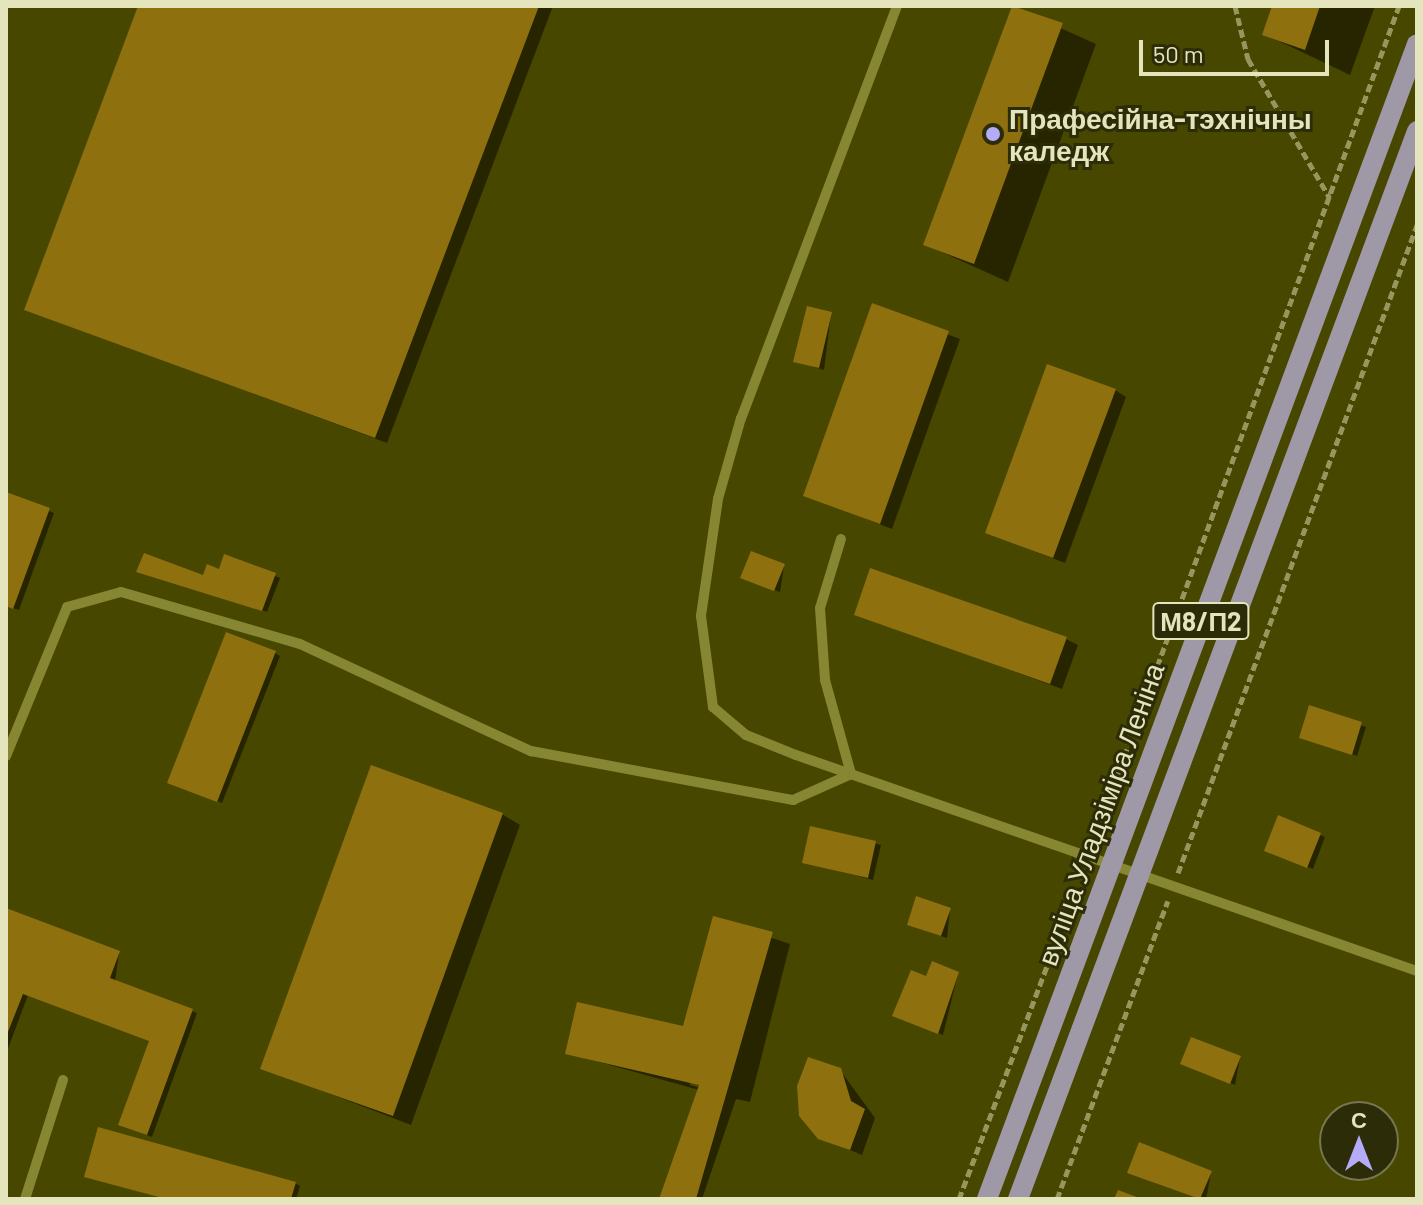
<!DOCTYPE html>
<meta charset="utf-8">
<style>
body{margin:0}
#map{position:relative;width:1423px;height:1205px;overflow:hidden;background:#484700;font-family:Barlow,sans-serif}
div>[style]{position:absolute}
.shadow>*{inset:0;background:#0007}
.building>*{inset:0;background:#8f700f}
.path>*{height:5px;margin-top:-2.5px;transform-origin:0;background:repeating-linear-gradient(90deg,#96965f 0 8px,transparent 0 12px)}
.service>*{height:10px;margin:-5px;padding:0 5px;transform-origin:5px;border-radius:5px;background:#878632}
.primary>*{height:20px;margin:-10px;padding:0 10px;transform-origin:10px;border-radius:10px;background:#9e98a7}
.dots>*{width:22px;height:22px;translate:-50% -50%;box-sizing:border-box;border:4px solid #2c2c08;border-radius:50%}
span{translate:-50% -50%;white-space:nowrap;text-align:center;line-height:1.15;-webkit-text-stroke:6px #2c2c08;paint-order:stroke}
.shield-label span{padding:2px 6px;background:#2c2c08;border:2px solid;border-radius:6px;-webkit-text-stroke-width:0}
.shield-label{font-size:26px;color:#e4e5bd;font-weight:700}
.poi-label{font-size:28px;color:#e4e5bd;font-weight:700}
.left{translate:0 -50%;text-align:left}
.street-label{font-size:28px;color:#e4e5bd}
.frame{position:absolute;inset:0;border:8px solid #e4e5bd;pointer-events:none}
.north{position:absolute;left:1319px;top:1101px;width:80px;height:80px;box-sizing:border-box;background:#2c2c08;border:2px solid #767650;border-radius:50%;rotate:0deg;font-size:22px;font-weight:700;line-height:32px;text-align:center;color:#e4e5bd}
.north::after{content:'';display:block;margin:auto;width:28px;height:36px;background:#b5acf9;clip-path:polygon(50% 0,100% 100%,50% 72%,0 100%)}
.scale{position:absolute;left:1139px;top:40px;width:190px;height:36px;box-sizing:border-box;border:4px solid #e4e5bd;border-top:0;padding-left:10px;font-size:24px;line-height:28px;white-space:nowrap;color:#e4e5bd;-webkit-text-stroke:6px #2c2c08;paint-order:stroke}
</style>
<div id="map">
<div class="shadow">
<i style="clip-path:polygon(140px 6px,553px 6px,387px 443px,26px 309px)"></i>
<i style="clip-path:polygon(1274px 6px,1375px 6px,1350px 75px,1264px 34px)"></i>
<i style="clip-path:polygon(1014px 7px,1096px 44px,1008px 282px,926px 245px)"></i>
<i style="clip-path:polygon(873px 306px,960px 339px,892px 529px,805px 495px)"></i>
<i style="clip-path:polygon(831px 314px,824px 370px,795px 361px)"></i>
<i style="clip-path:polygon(1115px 390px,1126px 397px,1065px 563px,987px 533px)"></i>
<i style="clip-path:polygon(6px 494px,54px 513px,19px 610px,6px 606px)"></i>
<i style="clip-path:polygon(225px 557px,280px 578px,267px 612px,144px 574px,204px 577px,220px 571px)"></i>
<i style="clip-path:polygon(784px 566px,780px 592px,748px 580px)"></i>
<i style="clip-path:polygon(856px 614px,1066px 639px,1078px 645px,1062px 689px)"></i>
<i style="clip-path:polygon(275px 653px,280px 656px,222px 803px,175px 785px)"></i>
<i style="clip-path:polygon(1310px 708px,1366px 727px,1357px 756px,1306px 740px)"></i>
<i style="clip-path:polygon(502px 814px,520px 825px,411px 1125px,263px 1068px)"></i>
<i style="clip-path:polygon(1279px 818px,1325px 837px,1313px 869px,1271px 853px)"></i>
<i style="clip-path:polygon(812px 828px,881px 845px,873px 880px,804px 862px)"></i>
<i style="clip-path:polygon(950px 909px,947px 938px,914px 927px)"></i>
<i style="clip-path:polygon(6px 911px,119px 953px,115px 982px,197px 1013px,152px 1137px,126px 1127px,151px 1041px,28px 995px,6px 1054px)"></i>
<i style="clip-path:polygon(evenodd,714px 918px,790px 944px,750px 1102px,736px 1099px,702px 1199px,661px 1199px,699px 1090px,567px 1053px,683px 1028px,714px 918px,690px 1081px,709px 1086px,708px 1090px,690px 1085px,690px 1081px)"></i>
<i style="clip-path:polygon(958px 974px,943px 1035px,899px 1018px,927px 979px)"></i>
<i style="clip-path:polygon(1240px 1058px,1235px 1085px,1188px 1066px)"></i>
<i style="clip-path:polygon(840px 1070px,875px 1118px,862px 1155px,819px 1137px)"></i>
<i style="clip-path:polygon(1211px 1173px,1206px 1199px,1135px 1175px)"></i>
<i style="clip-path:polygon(92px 1178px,295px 1183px,300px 1186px,296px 1199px,166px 1199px)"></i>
</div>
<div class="building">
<i style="clip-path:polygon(138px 6px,539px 6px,375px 438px,24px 310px)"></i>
<i style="clip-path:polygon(1012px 6px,1063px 23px,974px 264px,923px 245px)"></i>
<i style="clip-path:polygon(1272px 6px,1320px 6px,1305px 50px,1262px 35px)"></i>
<i style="clip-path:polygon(872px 303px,949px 331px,880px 524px,803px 496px)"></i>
<i style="clip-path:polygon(807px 306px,832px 312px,819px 368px,793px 362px)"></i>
<i style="clip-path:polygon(1047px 364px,1116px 389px,1053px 558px,985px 533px)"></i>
<i style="clip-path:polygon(6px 492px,50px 508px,13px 609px,6px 606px)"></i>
<i style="clip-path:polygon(751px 551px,785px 564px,774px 591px,740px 578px)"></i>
<i style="clip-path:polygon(144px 553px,203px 575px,207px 564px,219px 569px,224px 554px,276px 573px,262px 611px,136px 572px)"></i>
<i style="clip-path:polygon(870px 568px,1067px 637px,1050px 684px,854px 615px)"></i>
<i style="clip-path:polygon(226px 632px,276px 651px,217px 802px,167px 783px)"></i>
<i style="clip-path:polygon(1309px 705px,1362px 722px,1352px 755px,1299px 738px)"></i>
<i style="clip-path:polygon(371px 765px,503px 813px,393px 1116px,260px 1069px)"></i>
<i style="clip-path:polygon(1278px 815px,1321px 833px,1307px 868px,1264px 851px)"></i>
<i style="clip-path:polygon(810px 826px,876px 841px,868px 878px,802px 863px)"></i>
<i style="clip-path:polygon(916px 896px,951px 908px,941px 936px,907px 925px)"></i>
<i style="clip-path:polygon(6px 908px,120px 951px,110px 978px,193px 1009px,147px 1135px,118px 1125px,149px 1041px,23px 994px,6px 1037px)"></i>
<i style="clip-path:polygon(713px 916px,773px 932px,696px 1199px,659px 1199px,699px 1085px,565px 1054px,577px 1002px,683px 1026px)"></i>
<i style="clip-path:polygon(932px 961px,959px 972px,938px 1034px,892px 1016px,911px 970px,926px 976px)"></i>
<i style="clip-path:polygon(1191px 1037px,1241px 1056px,1230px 1084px,1180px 1064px)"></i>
<i style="clip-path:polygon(808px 1057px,841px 1068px,851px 1101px,865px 1109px,850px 1150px,818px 1139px,799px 1116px,797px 1086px)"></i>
<i style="clip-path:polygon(98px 1127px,296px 1182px,291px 1199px,166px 1199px,84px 1177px)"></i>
<i style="clip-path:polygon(1139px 1142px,1212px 1171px,1200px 1199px,1127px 1173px)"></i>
<i style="clip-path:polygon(1118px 1190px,1142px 1199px,1114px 1199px)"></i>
</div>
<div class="path">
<i style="left:1235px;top:6px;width:55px;rotate:76.2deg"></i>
<i style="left:1248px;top:59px;width:161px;rotate:59.5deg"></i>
<i style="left:1116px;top:779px;width:823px;rotate:-69.89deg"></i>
<i style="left:1178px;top:873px;width:691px;rotate:-69.75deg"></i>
<i style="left:959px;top:1199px;width:263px;rotate:-69.3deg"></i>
<i style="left:1057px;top:1199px;width:318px;rotate:-69.6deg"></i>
</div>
<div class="service">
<i style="left:897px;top:6px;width:441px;rotate:110.7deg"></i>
<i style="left:741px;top:418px;width:84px;rotate:105.9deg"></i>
<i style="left:718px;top:499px;width:118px;rotate:98.3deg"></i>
<i style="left:701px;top:616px;width:92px;rotate:82.5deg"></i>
<i style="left:713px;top:707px;width:43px;rotate:40.3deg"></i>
<i style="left:746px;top:735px;width:54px;rotate:21.8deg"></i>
<i style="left:796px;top:755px;width:657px;rotate:19.18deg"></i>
<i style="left:841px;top:539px;width:72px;rotate:106.9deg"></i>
<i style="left:820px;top:608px;width:72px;rotate:86deg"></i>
<i style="left:825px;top:680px;width:98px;rotate:74.5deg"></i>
<i style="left:6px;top:756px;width:161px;rotate:-67.7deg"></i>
<i style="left:67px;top:607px;width:56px;rotate:-15.5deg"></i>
<i style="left:121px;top:592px;width:186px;rotate:16.2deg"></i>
<i style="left:300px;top:644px;width:255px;rotate:24.9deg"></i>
<i style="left:531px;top:751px;width:267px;rotate:10.6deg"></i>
<i style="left:793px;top:800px;width:64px;rotate:-24.1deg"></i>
<i style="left:25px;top:1199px;width:125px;rotate:-72.3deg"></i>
</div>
<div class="primary">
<i style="left:987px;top:1199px;width:1232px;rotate:-69.58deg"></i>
<i style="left:1018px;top:1199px;width:1140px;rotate:-69.51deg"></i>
</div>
<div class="dots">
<i style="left:993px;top:134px;background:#b5acf9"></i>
</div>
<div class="shield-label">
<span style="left:1201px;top:621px">М8/П2</span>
</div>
<div class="poi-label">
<span class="left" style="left:1009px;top:134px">Прафесійна-тэхнічны<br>каледж</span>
</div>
<div class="street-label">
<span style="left:1100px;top:814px;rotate:-70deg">вуліца Уладзіміра Леніна</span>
</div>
<div class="frame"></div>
<div class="north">С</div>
<div class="scale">50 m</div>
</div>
